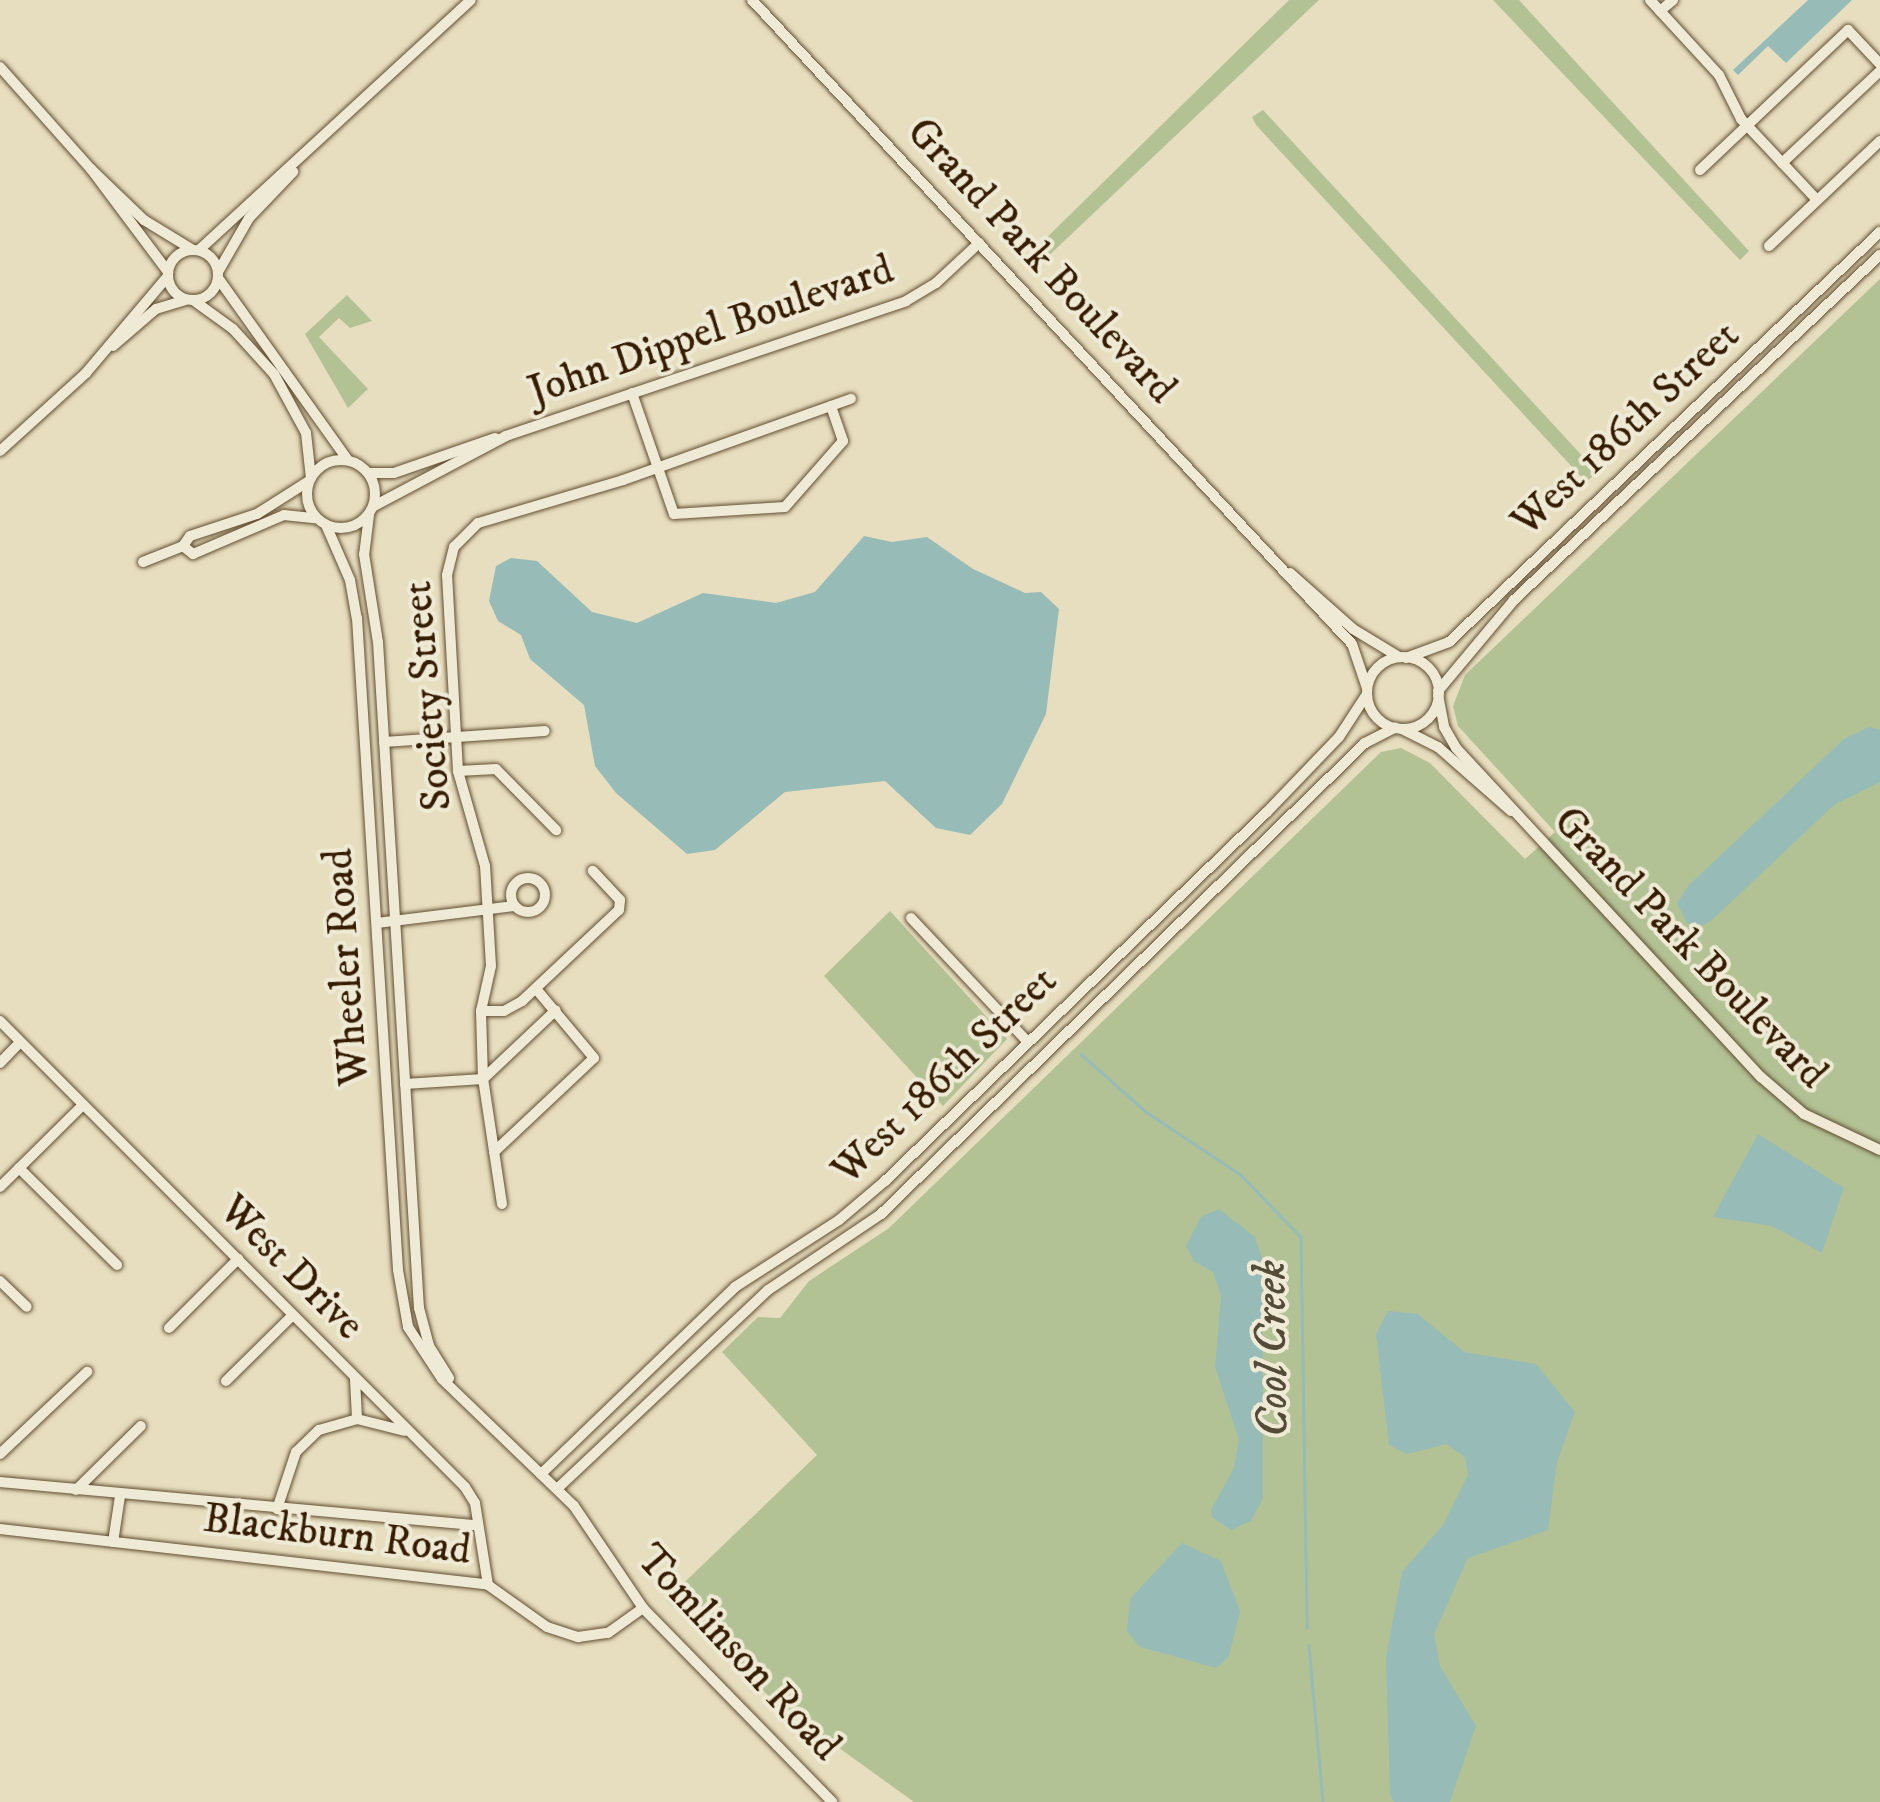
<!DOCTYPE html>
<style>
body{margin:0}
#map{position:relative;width:1880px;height:1802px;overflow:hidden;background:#e7debf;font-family:"IM FELL DW Pica",serif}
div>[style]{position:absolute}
.green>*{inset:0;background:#b2c295}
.water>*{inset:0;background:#97bbb7}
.stream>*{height:2.5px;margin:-1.25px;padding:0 1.25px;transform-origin:1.25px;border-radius:1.25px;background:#97bbb7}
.roads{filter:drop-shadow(0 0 2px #624d30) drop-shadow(0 0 2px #624d30)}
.minor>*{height:10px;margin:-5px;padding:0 5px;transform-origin:5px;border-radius:5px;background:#efead5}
.minor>.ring{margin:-5px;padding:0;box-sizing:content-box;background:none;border:10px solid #efead5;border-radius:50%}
span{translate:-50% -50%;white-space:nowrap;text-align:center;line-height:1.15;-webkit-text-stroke:8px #efead5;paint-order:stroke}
.street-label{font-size:42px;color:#361d00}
.water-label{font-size:45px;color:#534c37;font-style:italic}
</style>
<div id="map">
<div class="green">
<i style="clip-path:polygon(1289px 0,1319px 0,1042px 262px,1032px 252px)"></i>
<i style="clip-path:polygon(1493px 0,1519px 0,1749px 251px,1740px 260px)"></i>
<i style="clip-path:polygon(1263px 110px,1586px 460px,1601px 469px,1586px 482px,1256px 125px,1252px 117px)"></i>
<i style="clip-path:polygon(1880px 279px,1880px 1802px,914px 1802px,774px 1701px,666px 1600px,817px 1455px,722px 1352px,758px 1317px,780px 1318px,809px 1281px,889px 1228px,1381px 752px,1401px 748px,1430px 763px,1525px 859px,1555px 832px,1458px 726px,1453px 706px,1465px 675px)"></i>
<i style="clip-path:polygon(347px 295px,372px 321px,350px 328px,339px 318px,319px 337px,368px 389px,348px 408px,305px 334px)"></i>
<i style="clip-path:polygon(890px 911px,1007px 1039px,943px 1106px,824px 976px)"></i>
</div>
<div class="water">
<i style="clip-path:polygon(1808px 0,1852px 0,1786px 63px,1768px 46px,1738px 75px,1733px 70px)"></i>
<i style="clip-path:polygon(864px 536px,892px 542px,927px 537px,973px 569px,1025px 593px,1041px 592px,1059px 609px,1046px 714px,1002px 804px,970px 835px,936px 828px,885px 781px,785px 792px,715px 850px,687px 854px,616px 793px,595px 766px,584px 705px,530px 659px,521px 635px,498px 621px,489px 601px,496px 566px,511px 558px,537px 561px,592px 612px,637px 623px,703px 593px,776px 603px,815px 592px)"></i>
<i style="clip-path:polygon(1869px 727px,1880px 730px,1880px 782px,1834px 805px,1711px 921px,1698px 927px,1687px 923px,1677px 903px,1689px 885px,1844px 739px)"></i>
<i style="clip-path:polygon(1758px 1134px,1844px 1188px,1822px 1253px,1772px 1226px,1713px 1217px)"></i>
<i style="clip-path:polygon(1219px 1209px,1255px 1237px,1263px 1261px,1263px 1498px,1251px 1521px,1231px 1530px,1212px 1517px,1211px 1510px,1234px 1468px,1239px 1440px,1215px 1367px,1221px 1296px,1213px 1272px,1194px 1261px,1186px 1246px,1201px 1217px)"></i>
<i style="clip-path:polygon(1388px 1311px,1418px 1314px,1464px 1352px,1536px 1364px,1575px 1412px,1557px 1462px,1548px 1530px,1468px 1558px,1434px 1634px,1440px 1666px,1476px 1726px,1450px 1802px,1394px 1802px,1390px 1795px,1386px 1658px,1402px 1572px,1443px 1525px,1468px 1475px,1465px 1457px,1446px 1444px,1407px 1454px,1389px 1445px,1376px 1334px)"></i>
<i style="clip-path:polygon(1182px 1543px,1221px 1561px,1240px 1611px,1229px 1656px,1217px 1668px,1140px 1647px,1127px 1631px,1130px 1599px)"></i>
</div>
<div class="stream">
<i style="left:1081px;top:1054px;width:86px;rotate:41.7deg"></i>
<i style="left:1145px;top:1111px;width:114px;rotate:33.6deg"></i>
<i style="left:1240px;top:1174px;width:88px;rotate:45.9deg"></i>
<i style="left:1301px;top:1237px;width:390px;rotate:89.1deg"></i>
<i style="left:1309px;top:1645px;width:158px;rotate:84.9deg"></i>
</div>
<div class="roads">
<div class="minor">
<i style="left:752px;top:0;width:880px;rotate:47.03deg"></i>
<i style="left:1352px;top:644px;width:46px;rotate:71.2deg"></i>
<i style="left:1650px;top:0;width:102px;rotate:47.4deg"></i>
<i style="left:1719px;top:75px;width:49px;rotate:63.4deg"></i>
<i style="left:1741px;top:119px;width:111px;rotate:46.8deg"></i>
<i style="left:1660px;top:11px;width:17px;rotate:-40deg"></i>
<i style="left:0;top:67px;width:137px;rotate:48.3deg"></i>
<i style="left:91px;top:169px;width:129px;rotate:53.2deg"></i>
<i style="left:1782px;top:163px;width:134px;rotate:-43.2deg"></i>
<i style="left:91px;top:169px;width:74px;rotate:43.9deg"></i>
<i style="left:144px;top:220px;width:57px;rotate:31.5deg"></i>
<i style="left:1700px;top:170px;width:204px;rotate:-43.4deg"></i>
<i style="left:1848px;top:30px;width:47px;rotate:46.7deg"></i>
<i style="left:1769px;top:246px;width:153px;rotate:-43.4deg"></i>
<i class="ring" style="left:168px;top:250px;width:40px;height:40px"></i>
<i style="left:199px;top:250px;width:369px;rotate:-42.6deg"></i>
<i style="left:218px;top:272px;width:62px;rotate:-60.1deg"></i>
<i style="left:249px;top:218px;width:64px;rotate:-46.3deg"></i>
<i style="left:218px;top:278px;width:224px;rotate:54.5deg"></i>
<i style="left:193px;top:300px;width:49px;rotate:35.9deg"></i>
<i style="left:233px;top:329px;width:61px;rotate:47.7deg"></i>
<i style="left:274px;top:374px;width:67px;rotate:61.5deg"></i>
<i style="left:306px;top:433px;width:45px;rotate:83.7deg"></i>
<i style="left:113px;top:346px;width:57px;rotate:-40.7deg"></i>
<i style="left:156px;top:309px;width:30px;rotate:-17deg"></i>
<i style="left:632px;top:393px;width:128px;rotate:70.9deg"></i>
<i style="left:674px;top:514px;width:111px;rotate:-3.6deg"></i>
<i style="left:785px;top:507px;width:88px;rotate:-48.7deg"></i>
<i style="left:843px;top:441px;width:37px;rotate:-109deg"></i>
<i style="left:0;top:451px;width:116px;rotate:-42.2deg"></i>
<i style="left:86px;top:373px;width:126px;rotate:-49.8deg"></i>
<i class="ring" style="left:307px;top:460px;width:58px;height:58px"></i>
<i style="left:369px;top:473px;width:25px"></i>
<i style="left:394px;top:473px;width:107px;rotate:-19.1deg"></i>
<i style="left:374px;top:506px;width:149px;rotate:-27.9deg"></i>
<i style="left:506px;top:436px;width:422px;rotate:-18.6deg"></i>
<i style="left:906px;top:301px;width:35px;rotate:-31deg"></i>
<i style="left:936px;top:283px;width:59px;rotate:-42.9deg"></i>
<i style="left:369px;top:515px;width:39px;rotate:97deg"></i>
<i style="left:364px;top:554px;width:89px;rotate:81deg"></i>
<i style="left:378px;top:642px;width:667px;rotate:86.48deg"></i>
<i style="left:419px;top:1308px;width:39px;rotate:75deg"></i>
<i style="left:429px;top:1346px;width:38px;rotate:58deg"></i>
<i style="left:326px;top:525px;width:60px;rotate:66.4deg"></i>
<i style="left:350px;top:580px;width:39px;rotate:80deg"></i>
<i style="left:357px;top:618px;width:653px;rotate:86.4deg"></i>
<i style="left:398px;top:1270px;width:58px;rotate:80deg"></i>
<i style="left:408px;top:1327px;width:62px;rotate:56.8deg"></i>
<i style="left:442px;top:1379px;width:183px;rotate:43.9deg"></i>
<i style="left:574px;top:1506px;width:123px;rotate:55.9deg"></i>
<i style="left:643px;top:1608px;width:271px;rotate:45.7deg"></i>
<i style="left:183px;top:546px;width:13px;rotate:39deg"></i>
<i style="left:193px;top:554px;width:99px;rotate:-23.2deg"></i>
<i style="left:284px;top:515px;width:31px;rotate:6deg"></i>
<i style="left:143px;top:562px;width:43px;rotate:-21.8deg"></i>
<i style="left:183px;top:546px;width:12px;rotate:-55deg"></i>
<i style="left:190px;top:536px;width:71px;rotate:-18.2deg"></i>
<i style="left:257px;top:514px;width:62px;rotate:-32.4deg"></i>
<i style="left:1290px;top:573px;width:84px;rotate:41.6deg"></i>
<i style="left:1353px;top:629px;width:54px;rotate:31.3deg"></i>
<i class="ring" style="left:1367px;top:657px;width:62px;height:62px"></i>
<i style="left:1406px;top:658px;width:46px;rotate:-20.4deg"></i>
<i style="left:1449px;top:642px;width:595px;rotate:-43.57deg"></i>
<i style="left:1438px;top:691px;width:119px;rotate:-50.1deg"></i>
<i style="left:1514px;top:600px;width:503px;rotate:-43.31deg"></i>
<i style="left:1438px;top:695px;width:33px;rotate:79deg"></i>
<i style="left:1444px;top:727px;width:24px;rotate:60deg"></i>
<i style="left:1456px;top:748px;width:449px;rotate:47.2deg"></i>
<i style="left:1761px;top:1077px;width:57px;rotate:40.7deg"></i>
<i style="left:1804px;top:1114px;width:84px;rotate:25.3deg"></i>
<i style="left:1402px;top:729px;width:40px;rotate:26.6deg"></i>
<i style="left:1438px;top:747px;width:97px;rotate:41.2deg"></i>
<i style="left:384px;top:742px;width:161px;rotate:-3.9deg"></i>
<i style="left:458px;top:771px;width:38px;rotate:-3deg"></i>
<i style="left:496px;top:769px;width:86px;rotate:45.5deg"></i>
<i class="ring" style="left:511px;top:878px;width:24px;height:24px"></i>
<i style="left:911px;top:918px;width:170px;rotate:46.7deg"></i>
<i style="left:377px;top:923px;width:138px;rotate:-7.1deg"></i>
<i style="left:481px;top:1011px;width:23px"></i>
<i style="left:504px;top:1011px;width:21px;rotate:-29deg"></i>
<i style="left:522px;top:1001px;width:133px;rotate:-43.2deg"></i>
<i style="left:619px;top:910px;width:10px;rotate:-84deg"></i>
<i style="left:620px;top:900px;width:40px;rotate:-133deg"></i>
<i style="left:0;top:1021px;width:658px;rotate:45.06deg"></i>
<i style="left:465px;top:1487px;width:19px;rotate:58deg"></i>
<i style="left:475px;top:1503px;width:83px;rotate:81deg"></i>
<i style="left:0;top:1063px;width:29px;rotate:-46deg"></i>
<i style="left:405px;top:1084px;width:78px;rotate:-3.7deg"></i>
<i style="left:483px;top:1079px;width:100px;rotate:-43.4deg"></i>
<i style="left:494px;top:1152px;width:137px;rotate:-43.2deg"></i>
<i style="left:594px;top:1058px;width:90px;rotate:-130deg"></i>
<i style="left:19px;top:1168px;width:138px;rotate:44.7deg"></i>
<i style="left:0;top:1187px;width:117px;rotate:-44.7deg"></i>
<i style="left:502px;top:1204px;width:126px;rotate:-98.6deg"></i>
<i style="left:483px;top:1079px;width:68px;rotate:-91.7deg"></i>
<i style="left:481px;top:1011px;width:46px;rotate:-77.5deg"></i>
<i style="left:491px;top:966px;width:100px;rotate:-93.4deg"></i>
<i style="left:485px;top:866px;width:99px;rotate:-105.9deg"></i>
<i style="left:458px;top:771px;width:196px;rotate:-93.2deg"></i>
<i style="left:447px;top:575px;width:29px;rotate:-76deg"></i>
<i style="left:454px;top:547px;width:34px;rotate:-45deg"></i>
<i style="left:478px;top:523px;width:151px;rotate:-16.5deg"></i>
<i style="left:623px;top:480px;width:242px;rotate:-19.6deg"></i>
<i style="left:0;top:1281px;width:37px;rotate:44deg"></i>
<i style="left:169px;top:1328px;width:98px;rotate:-45deg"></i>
<i style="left:355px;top:1379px;width:40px;rotate:87.1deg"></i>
<i style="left:226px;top:1381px;width:94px;rotate:-44.6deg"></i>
<i style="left:0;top:1454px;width:120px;rotate:-43.3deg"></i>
<i style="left:541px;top:1474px;width:269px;rotate:-43.9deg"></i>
<i style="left:735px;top:1287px;width:124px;rotate:-32.8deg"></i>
<i style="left:839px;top:1220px;width:60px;rotate:-40.3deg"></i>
<i style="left:885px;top:1181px;width:530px;rotate:-44.01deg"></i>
<i style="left:1266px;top:813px;width:105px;rotate:-46.2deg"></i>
<i style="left:1339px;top:737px;width:51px;rotate:-56.9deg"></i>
<i style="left:0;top:1482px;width:478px;rotate:5.2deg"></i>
<i style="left:557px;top:1489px;width:290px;rotate:-43.3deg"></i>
<i style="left:768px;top:1290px;width:136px;rotate:-33.9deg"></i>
<i style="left:881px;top:1214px;width:675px;rotate:-44.22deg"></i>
<i style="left:1365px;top:743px;width:34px;rotate:-27deg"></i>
<i style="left:76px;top:1490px;width:91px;rotate:-44.6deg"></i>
<i style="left:277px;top:1509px;width:60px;rotate:-71.6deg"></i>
<i style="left:296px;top:1452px;width:32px;rotate:-44deg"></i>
<i style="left:319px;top:1430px;width:40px;rotate:-16deg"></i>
<i style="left:357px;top:1419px;width:49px;rotate:14deg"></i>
<i style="left:0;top:1529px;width:491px;rotate:6.5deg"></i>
<i style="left:488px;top:1585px;width:72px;rotate:35.4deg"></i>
<i style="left:547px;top:1627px;width:33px;rotate:18deg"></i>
<i style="left:578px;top:1637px;width:30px;rotate:-8deg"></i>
<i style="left:608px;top:1633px;width:43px;rotate:-35.5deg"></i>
<i style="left:113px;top:1542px;width:47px;rotate:-81.3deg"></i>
</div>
</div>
<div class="street-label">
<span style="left:1041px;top:261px;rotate:47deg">Grand Park Boulevard</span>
<span style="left:711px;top:331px;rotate:-19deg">John Dippel Boulevard</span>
<span style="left:1626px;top:429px;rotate:-43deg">West 186th Street</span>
<span style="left:428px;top:696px;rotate:-95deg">Society Street</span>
<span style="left:1690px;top:948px;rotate:46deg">Grand Park Boulevard</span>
<span style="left:347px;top:967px;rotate:-94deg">Wheeler Road</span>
<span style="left:945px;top:1076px;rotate:-44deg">West 186th Street</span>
<span style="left:291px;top:1268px;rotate:45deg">West Drive</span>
<span style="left:337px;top:1535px;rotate:7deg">Blackburn Road</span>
<span style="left:738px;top:1653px;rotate:47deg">Tomlinson Road</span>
</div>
<div class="water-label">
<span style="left:1273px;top:1349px;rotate:-91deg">Cool Creek</span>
</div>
</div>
